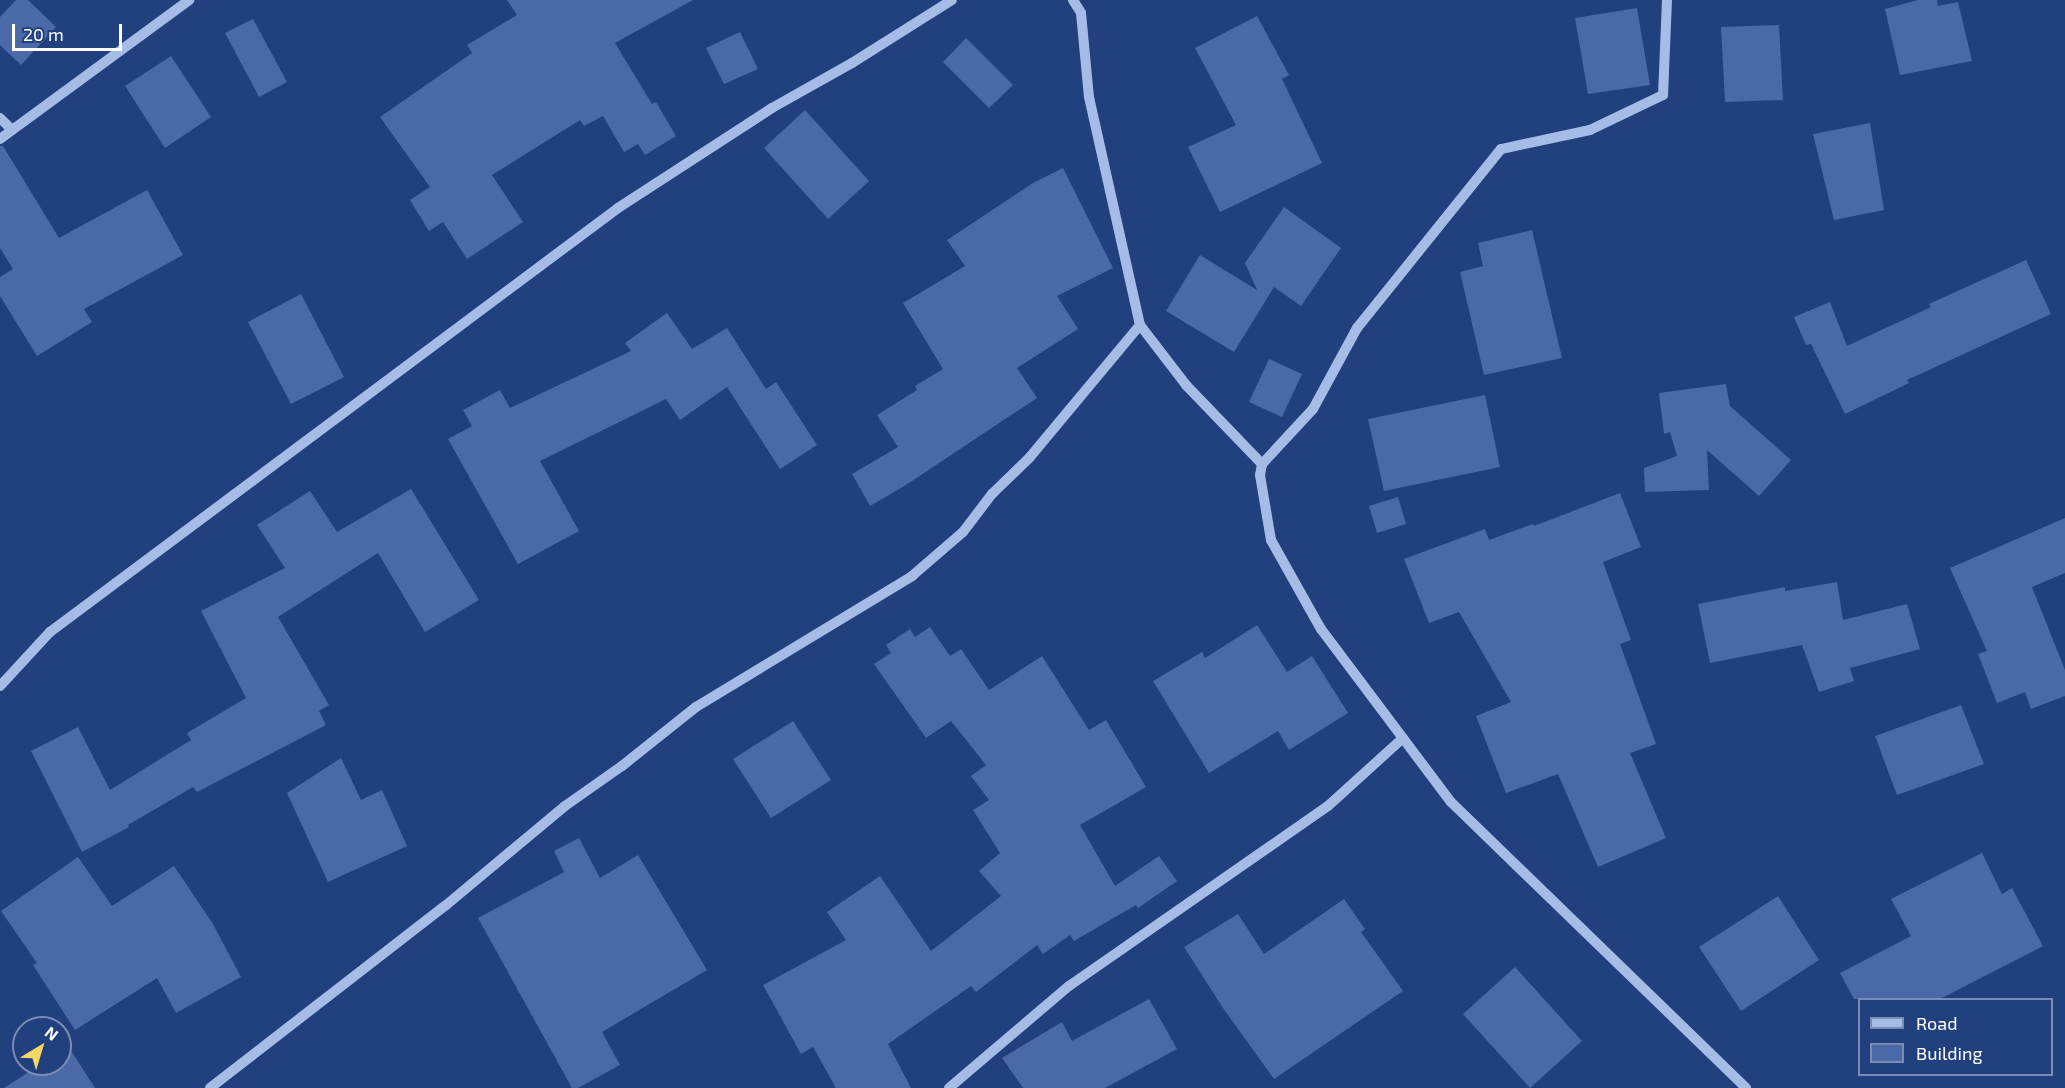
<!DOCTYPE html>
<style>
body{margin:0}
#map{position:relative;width:2065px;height:1088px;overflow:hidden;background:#21407d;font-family:"Exo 2",sans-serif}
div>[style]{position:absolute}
.building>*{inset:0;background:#4a69a6}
.minor>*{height:10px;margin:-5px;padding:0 5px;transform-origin:5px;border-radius:5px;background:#a4bce6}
span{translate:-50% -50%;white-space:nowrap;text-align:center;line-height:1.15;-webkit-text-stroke:6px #21407d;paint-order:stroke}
.legend{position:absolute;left:1858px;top:998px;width:195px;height:78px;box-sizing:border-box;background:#21407d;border:2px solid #7a8cb1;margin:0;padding:8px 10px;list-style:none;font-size:18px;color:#fff}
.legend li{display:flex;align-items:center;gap:12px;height:30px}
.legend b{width:30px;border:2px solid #7a8cb1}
.north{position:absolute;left:12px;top:1016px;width:60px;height:60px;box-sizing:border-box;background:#21407d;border:2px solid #7a8cb1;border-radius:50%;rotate:38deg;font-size:16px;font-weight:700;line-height:24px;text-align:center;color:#fff}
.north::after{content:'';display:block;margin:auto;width:21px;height:27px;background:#f3d866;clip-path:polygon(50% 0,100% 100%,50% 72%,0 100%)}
.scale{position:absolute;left:12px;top:24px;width:110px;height:27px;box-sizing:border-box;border:3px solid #fff;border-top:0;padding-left:8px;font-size:18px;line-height:21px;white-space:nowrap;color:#fff;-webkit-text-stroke:4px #21407d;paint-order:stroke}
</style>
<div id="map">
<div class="building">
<i style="clip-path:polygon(16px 0,28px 0,56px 27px,21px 65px,0 45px,0 17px)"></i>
<i style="clip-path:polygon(507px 0,693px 0,615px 43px,652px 104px,656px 102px,676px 136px,645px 155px,638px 144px,624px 152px,603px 116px,584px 126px,580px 120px,492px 175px,523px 222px,467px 259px,443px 222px,429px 231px,410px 200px,430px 187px,380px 117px,472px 53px,467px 45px,517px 15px)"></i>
<i style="clip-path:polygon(1918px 0,1937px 0,1938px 6px,1958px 2px,1972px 61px,1900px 75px,1885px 9px)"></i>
<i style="clip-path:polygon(1637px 8px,1650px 85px,1588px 94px,1575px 18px)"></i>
<i style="clip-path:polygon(1257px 16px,1289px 75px,1282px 79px,1322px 163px,1220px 212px,1188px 147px,1236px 125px,1195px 48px)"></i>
<i style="clip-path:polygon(253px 19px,287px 82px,259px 97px,225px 33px)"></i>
<i style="clip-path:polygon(1779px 25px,1783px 100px,1725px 102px,1721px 27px)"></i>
<i style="clip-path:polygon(740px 32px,758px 69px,724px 84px,706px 48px)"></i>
<i style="clip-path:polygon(966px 38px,1013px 85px,989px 108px,943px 62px)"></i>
<i style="clip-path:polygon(171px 56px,211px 117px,165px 148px,125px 86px)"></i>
<i style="clip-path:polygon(805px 110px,869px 181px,828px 219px,764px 148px)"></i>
<i style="clip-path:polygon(1870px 123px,1884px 210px,1834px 220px,1813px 134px)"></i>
<i style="clip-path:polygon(0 146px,3px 146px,59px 238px,147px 190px,183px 255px,84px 309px,92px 322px,37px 356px,0 296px,0 277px,13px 269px,0 248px)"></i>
<i style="clip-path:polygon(1063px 168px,1113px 268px,1057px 296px,1078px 329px,1017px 368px,1037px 398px,906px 485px,870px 506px,852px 474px,898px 447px,877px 415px,917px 390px,915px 386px,943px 369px,903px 303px,965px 266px,947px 240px,1033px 183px)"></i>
<i style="clip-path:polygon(1284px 207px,1341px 248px,1301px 306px,1274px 287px,1234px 352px,1166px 311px,1200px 255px,1257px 290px,1245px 263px)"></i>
<i style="clip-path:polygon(1532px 230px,1562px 358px,1484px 375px,1460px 272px,1483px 266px,1478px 243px)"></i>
<i style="clip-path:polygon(2026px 260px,2051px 314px,1907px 380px,1909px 383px,1845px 414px,1811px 344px,1806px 345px,1794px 317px,1830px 302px,1847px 346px,1931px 307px,1929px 304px)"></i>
<i style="clip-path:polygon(301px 294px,344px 377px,291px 404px,248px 322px)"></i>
<i style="clip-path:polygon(667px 313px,692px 349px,727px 328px,766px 389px,776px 382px,817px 445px,780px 469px,727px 387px,680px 420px,666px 399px,540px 461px,579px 531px,518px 564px,448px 439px,472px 426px,463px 410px,500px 390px,510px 408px,631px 351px,625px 343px)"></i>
<i style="clip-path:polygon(1269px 359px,1302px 374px,1282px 417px,1249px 402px)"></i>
<i style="clip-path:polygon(1726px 384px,1730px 406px,1791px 460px,1759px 496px,1707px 450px,1709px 490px,1645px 492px,1644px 468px,1677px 456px,1670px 432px,1664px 434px,1659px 393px)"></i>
<i style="clip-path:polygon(1485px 395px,1500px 467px,1384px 491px,1368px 419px)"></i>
<i style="clip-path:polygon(411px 489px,479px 600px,425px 632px,378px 553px,278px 617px,329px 705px,319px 711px,326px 725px,197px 792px,193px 787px,128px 825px,129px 827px,82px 852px,31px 751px,78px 727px,110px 790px,191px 740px,187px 733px,246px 698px,201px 611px,285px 568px,257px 525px,310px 491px,337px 532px)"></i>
<i style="clip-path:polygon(1620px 493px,1641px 547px,1603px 562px,1631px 640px,1620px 644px,1656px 744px,1630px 753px,1666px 838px,1598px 867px,1558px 774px,1506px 793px,1476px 716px,1511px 702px,1459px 612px,1429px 623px,1404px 559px,1485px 529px,1489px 540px,1533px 524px,1534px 526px)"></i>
<i style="clip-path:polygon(1398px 497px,1406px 524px,1377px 533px,1369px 506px)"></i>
<i style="clip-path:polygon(2065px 518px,2065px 573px,2032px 587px,2065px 670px,2065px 696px,2031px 709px,2025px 692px,1997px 703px,1978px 654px,1987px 651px,1950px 568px)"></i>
<i style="clip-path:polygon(1837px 582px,1843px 620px,1907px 604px,1920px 649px,1850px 668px,1854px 681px,1819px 692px,1802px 645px,1710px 663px,1698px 604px,1785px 587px,1785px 591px)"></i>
<i style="clip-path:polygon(1257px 625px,1287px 672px,1312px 656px,1348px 713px,1289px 750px,1278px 731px,1209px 773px,1153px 681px,1202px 652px,1205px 658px)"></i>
<i style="clip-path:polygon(930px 627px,950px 656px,961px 649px,989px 690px,1042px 656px,1089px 730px,1106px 720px,1146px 787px,1080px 825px,1115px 886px,1159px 856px,1177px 881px,1138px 908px,1136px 905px,1074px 941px,1070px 935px,1043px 954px,1037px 945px,976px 992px,971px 986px,888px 1044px,911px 1088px,836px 1088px,813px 1047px,801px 1054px,763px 985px,846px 940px,827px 912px,880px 876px,931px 951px,1001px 896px,979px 871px,1000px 853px,973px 810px,989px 800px,971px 776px,986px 765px,951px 721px,926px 738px,874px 664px,891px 653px,886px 645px,910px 629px,915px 637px)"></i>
<i style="clip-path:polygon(1961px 705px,1984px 764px,1897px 795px,1875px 736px)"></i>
<i style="clip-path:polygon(793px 721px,831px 780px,771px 818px,733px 759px)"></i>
<i style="clip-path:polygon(341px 758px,361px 800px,382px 790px,407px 846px,328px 882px,287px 793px)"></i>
<i style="clip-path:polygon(579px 838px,600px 878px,638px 855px,707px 970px,602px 1032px,620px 1065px,578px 1088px,572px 1088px,478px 918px,564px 872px,554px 851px)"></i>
<i style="clip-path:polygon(1982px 853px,2002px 894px,2012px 888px,2043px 946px,1940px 999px,1854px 999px,1840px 973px,1911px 936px,1891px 899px)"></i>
<i style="clip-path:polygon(78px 857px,112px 906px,174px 866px,213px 924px,241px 977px,176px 1013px,157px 978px,75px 1030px,33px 965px,37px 963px,1px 911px)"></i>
<i style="clip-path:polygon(1778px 896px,1819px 960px,1741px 1011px,1699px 947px)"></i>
<i style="clip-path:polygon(1344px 899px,1365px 929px,1361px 932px,1403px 991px,1274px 1079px,1223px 1008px,1184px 947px,1238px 914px,1264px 954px)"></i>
<i style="clip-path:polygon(1515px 967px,1582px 1041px,1530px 1088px,1463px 1014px)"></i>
<i style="clip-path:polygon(1149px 999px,1177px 1049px,1105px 1088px,1023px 1088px,1002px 1058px,1062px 1022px,1072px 1041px)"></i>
<i style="clip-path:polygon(68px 1046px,95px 1088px,4px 1088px,41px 1064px,60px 1064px,60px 1051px)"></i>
</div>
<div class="minor">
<i style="left:1073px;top:0;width:15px;rotate:58deg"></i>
<i style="left:1081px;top:13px;width:84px;rotate:84.6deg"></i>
<i style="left:1089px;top:97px;width:234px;rotate:77.4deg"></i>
<i style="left:1140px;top:325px;width:76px;rotate:52.5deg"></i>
<i style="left:1186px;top:385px;width:110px;rotate:46.1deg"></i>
<i style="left:1667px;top:0;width:95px;rotate:92.4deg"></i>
<i style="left:1663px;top:95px;width:81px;rotate:154.4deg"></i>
<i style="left:1590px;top:130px;width:91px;rotate:167.9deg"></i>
<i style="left:1501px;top:149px;width:230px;rotate:128.8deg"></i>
<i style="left:1357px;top:328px;width:92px;rotate:118.5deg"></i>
<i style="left:1313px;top:409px;width:75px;rotate:132.8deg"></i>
<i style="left:1262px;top:464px;width:11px;rotate:100deg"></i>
<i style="left:1260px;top:475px;width:66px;rotate:80.4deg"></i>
<i style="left:1271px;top:540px;width:102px;rotate:60.7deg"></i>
<i style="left:1321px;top:629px;width:216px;rotate:53.1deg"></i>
<i style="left:1451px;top:802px;width:411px;rotate:44.1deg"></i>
<i style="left:0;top:118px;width:16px;rotate:45deg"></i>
<i style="left:0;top:139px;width:235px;rotate:-36.3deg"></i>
<i style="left:0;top:686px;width:74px;rotate:-47.2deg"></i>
<i style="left:50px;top:632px;width:709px;rotate:-36.74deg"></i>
<i style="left:618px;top:208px;width:184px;rotate:-33deg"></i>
<i style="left:772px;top:108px;width:92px;rotate:-29.4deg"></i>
<i style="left:852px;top:63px;width:118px;rotate:-32.2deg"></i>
<i style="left:210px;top:1088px;width:297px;rotate:-37.8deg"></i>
<i style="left:445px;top:906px;width:156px;rotate:-39.8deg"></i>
<i style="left:565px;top:806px;width:70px;rotate:-35.1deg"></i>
<i style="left:622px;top:766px;width:95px;rotate:-38.6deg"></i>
<i style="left:696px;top:707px;width:253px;rotate:-31.2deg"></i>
<i style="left:912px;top:576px;width:67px;rotate:-40.8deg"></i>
<i style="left:963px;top:532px;width:48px;rotate:-52.7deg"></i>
<i style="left:992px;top:494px;width:53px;rotate:-44.2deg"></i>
<i style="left:1030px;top:457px;width:172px;rotate:-50.2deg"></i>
<i style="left:949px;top:1088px;width:157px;rotate:-40.4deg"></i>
<i style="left:1069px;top:986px;width:315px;rotate:-34.8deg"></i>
<i style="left:1328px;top:806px;width:101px;rotate:-42.2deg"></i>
</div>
<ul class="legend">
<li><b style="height:8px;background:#a4bce6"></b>Road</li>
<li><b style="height:16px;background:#4a69a6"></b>Building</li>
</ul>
<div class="north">N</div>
<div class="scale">20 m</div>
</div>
